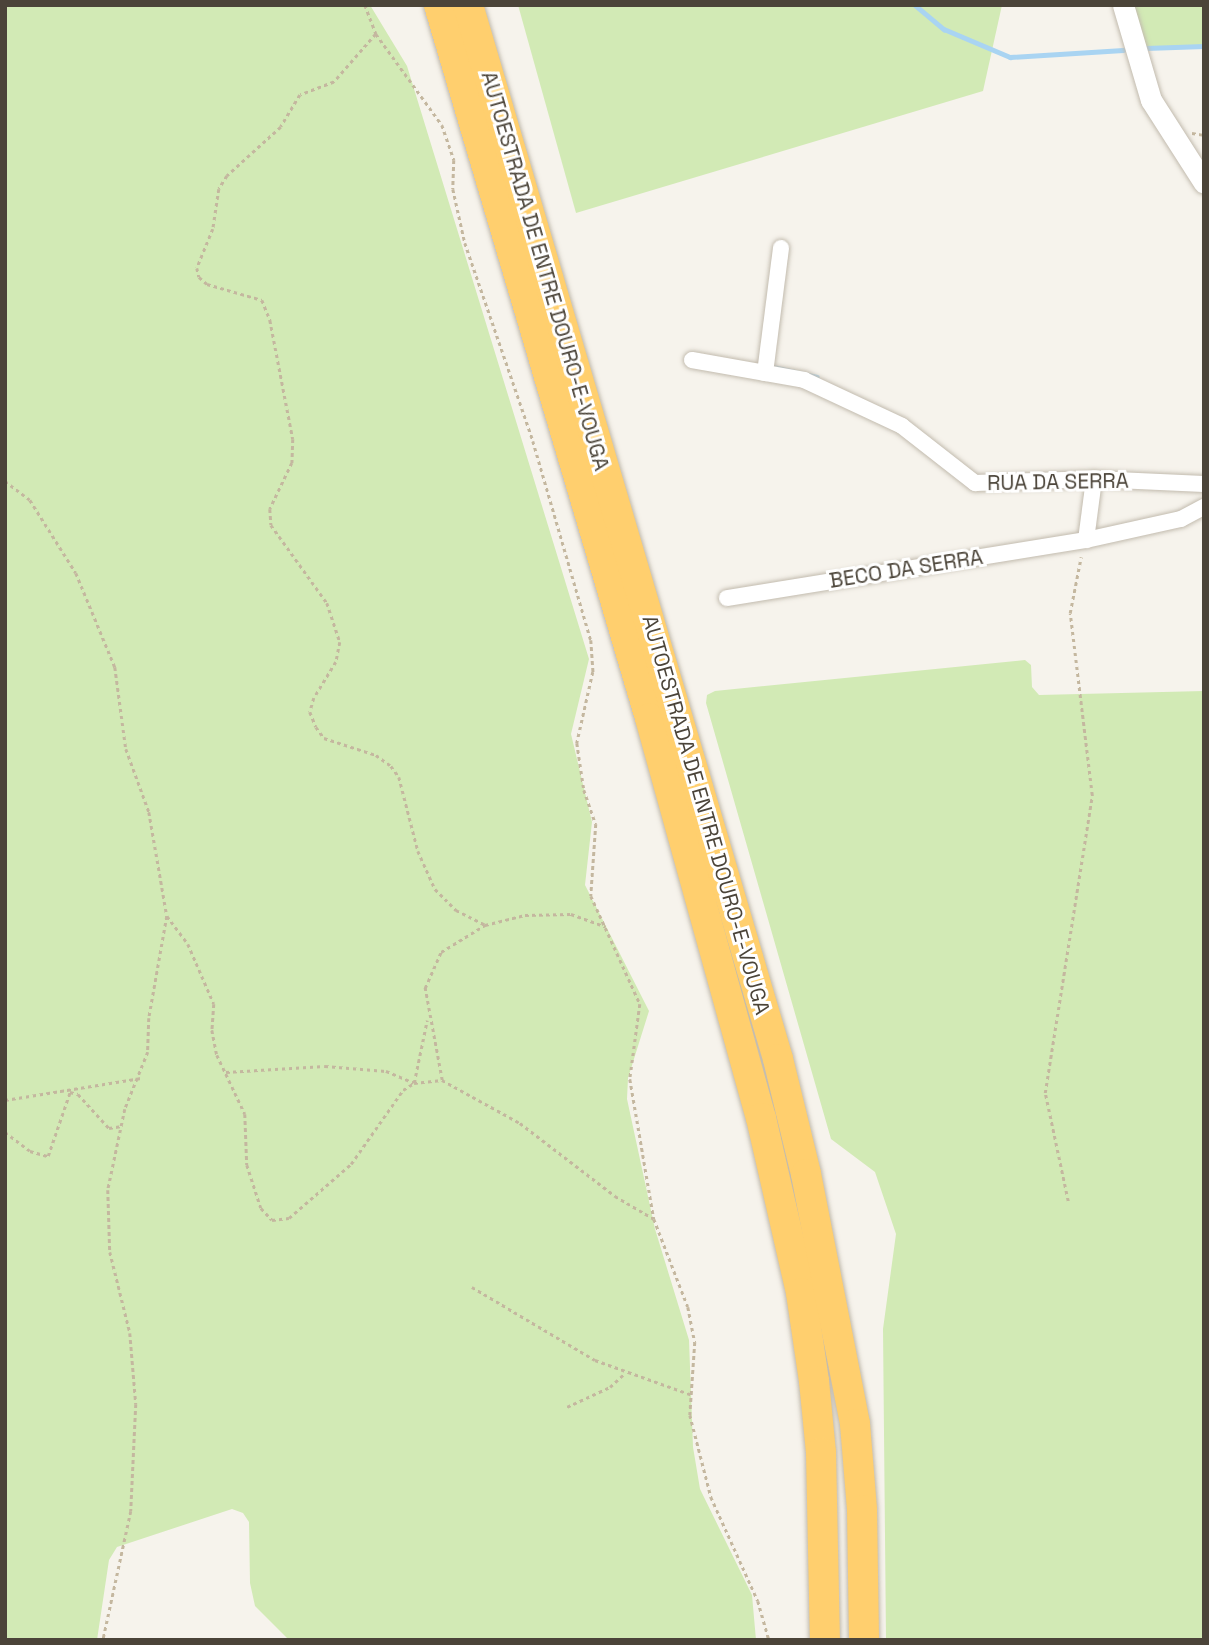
<!DOCTYPE html>
<style>
body{margin:0}
#map{position:relative;width:1209px;height:1645px;overflow:hidden;background:#f6f3ec;font-family:"Space Grotesk",sans-serif}
div>[style]{position:absolute}
.green>*{inset:0;background:#d2eab5}
.stream>*{height:4.5px;margin:-2.25px;padding:0 2.25px;transform-origin:2.25px;border-radius:2.25px;background:#a9d4f2}
.path>*{height:2.5px;margin-top:-1.25px;transform-origin:0;background:repeating-linear-gradient(90deg,#c4b79f 0 3.5px,transparent 0 7px)}
.roads{filter:drop-shadow(0 0 2px #c2bbae) drop-shadow(0 0 2px #c2bbae)}
.minor>*{height:16px;margin:-8px;padding:0 8px;transform-origin:8px;border-radius:8px;background:#fff}
.tertiary>*{height:21px;margin:-10.5px;padding:0 10.5px;transform-origin:10.5px;border-radius:10.5px;background:#fff}
.motorway>*{height:30px;margin:-15px;padding:0 15px;transform-origin:15px;border-radius:15px;background:#ffcf6e}
span{translate:-50% -50%;white-space:nowrap;text-align:center;line-height:1.15;-webkit-text-stroke:6px #fff;paint-order:stroke}
.street-label{font-size:21px;color:#4b4439}
.frame{position:absolute;inset:0;border:7px solid #4b4439;pointer-events:none}
</style>
<div id="map">
<div class="green">
<i style="clip-path:polygon(5px 5px,370px 5px,407px 66px,589px 659px,571px 734px,592px 822px,585px 885px,649px 1011px,628px 1078px,627px 1099px,655px 1229px,689px 1340px,693px 1447px,700px 1489px,752px 1595px,756px 1640px,289px 1640px,255px 1606px,250px 1583px,249px 1522px,243px 1513px,232px 1509px,117px 1547px,109px 1560px,97px 1640px,5px 1640px)"></i>
<i style="clip-path:polygon(518px 5px,1002px 5px,983px 91px,576px 213px)"></i>
<i style="clip-path:polygon(1130px 5px,1204px 5px,1204px 45px,1139px 48px)"></i>
<i style="clip-path:polygon(1025px 660px,1031px 665px,1032px 687px,1039px 695px,1204px 691px,1204px 1640px,886px 1640px,883px 1329px,896px 1234px,875px 1172px,831px 1139px,706px 703px,707px 695px,715px 691px)"></i>
</div>
<div class="stream">
<i style="left:915px;top:5px;width:38px;rotate:40deg"></i>
<i style="left:944px;top:29px;width:72px;rotate:23deg"></i>
<i style="left:1010px;top:57px;width:113px;rotate:-3.5deg"></i>
<i style="left:1146px;top:48px;width:58px;rotate:-2deg"></i>
<i style="left:769px;top:366px;width:49px;rotate:12.9deg"></i>
</div>
<div class="path">
<i style="left:365px;top:5px;width:31px;rotate:69deg"></i>
<i style="left:376px;top:34px;width:112px;rotate:54deg"></i>
<i style="left:442px;top:125px;width:37px;rotate:71deg"></i>
<i style="left:454px;top:160px;width:29px;rotate:92deg"></i>
<i style="left:453px;top:189px;width:55px;rotate:77.5deg"></i>
<i style="left:465px;top:243px;width:209px;rotate:71deg"></i>
<i style="left:533px;top:441px;width:207px;rotate:73.8deg"></i>
<i style="left:591px;top:640px;width:32px;rotate:86deg"></i>
<i style="left:593px;top:672px;width:73px;rotate:102.7deg"></i>
<i style="left:577px;top:743px;width:48px;rotate:81.5deg"></i>
<i style="left:584px;top:790px;width:36px;rotate:71deg"></i>
<i style="left:596px;top:824px;width:72px;rotate:94deg"></i>
<i style="left:591px;top:896px;width:119px;rotate:65.6deg"></i>
<i style="left:640px;top:1004px;width:76px;rotate:97.6deg"></i>
<i style="left:630px;top:1079px;width:142px;rotate:80.3deg"></i>
<i style="left:654px;top:1219px;width:94px;rotate:68.9deg"></i>
<i style="left:688px;top:1307px;width:36px;rotate:79deg"></i>
<i style="left:695px;top:1342px;width:73px;rotate:93.9deg"></i>
<i style="left:690px;top:1415px;width:85px;rotate:75.6deg"></i>
<i style="left:711px;top:1497px;width:114px;rotate:65.7deg"></i>
<i style="left:758px;top:1601px;width:41px;rotate:74.2deg"></i>
<i style="left:376px;top:34px;width:64px;rotate:131.2deg"></i>
<i style="left:334px;top:82px;width:36px;rotate:159deg"></i>
<i style="left:300px;top:95px;width:37px;rotate:121deg"></i>
<i style="left:281px;top:127px;width:73px;rotate:137.8deg"></i>
<i style="left:227px;top:176px;width:15px;rotate:122deg"></i>
<i style="left:219px;top:189px;width:40px;rotate:98.5deg"></i>
<i style="left:213px;top:229px;width:42px;rotate:112.3deg"></i>
<i style="left:197px;top:268px;width:9px;rotate:77deg"></i>
<i style="left:199px;top:277px;width:11px;rotate:41deg"></i>
<i style="left:207px;top:284px;width:57px;rotate:16.2deg"></i>
<i style="left:262px;top:300px;width:22px;rotate:68deg"></i>
<i style="left:270px;top:320px;width:121px;rotate:79.1deg"></i>
<i style="left:293px;top:439px;width:24px;rotate:92deg"></i>
<i style="left:292px;top:463px;width:51px;rotate:115.6deg"></i>
<i style="left:270px;top:509px;width:16px;rotate:86deg"></i>
<i style="left:271px;top:525px;width:96px;rotate:54.3deg"></i>
<i style="left:327px;top:603px;width:41px;rotate:71.6deg"></i>
<i style="left:340px;top:642px;width:20px;rotate:101deg"></i>
<i style="left:336px;top:662px;width:42px;rotate:121.4deg"></i>
<i style="left:314px;top:698px;width:15px;rotate:106deg"></i>
<i style="left:310px;top:712px;width:16px;rotate:68deg"></i>
<i style="left:316px;top:727px;width:14px;rotate:54deg"></i>
<i style="left:324px;top:738px;width:55px;rotate:18.1deg"></i>
<i style="left:376px;top:755px;width:19px;rotate:36deg"></i>
<i style="left:391px;top:766px;width:14px;rotate:54deg"></i>
<i style="left:399px;top:777px;width:76px;rotate:75.6deg"></i>
<i style="left:418px;top:851px;width:42px;rotate:65.9deg"></i>
<i style="left:435px;top:889px;width:30px;rotate:45deg"></i>
<i style="left:456px;top:910px;width:33px;rotate:27deg"></i>
<i style="left:1192px;top:133px;width:12px;rotate:9deg"></i>
<i style="left:5px;top:481px;width:31px;rotate:37deg"></i>
<i style="left:30px;top:500px;width:86px;rotate:57.8deg"></i>
<i style="left:76px;top:573px;width:102px;rotate:67.5deg"></i>
<i style="left:115px;top:667px;width:83px;rotate:82.4deg"></i>
<i style="left:126px;top:749px;width:67px;rotate:69.9deg"></i>
<i style="left:149px;top:812px;width:106px;rotate:80.2deg"></i>
<i style="left:167px;top:916px;width:104px;rotate:100deg"></i>
<i style="left:149px;top:1018px;width:34px;rotate:92deg"></i>
<i style="left:148px;top:1052px;width:61px;rotate:112deg"></i>
<i style="left:125px;top:1109px;width:83px;rotate:101.9deg"></i>
<i style="left:108px;top:1190px;width:62px;rotate:88.2deg"></i>
<i style="left:110px;top:1252px;width:83px;rotate:76.1deg"></i>
<i style="left:130px;top:1333px;width:71px;rotate:85.2deg"></i>
<i style="left:136px;top:1404px;width:107px;rotate:92.7deg"></i>
<i style="left:131px;top:1511px;width:132px;rotate:102.2deg"></i>
<i style="left:167px;top:916px;width:35px;rotate:53deg"></i>
<i style="left:188px;top:944px;width:65px;rotate:66.6deg"></i>
<i style="left:214px;top:1004px;width:26px;rotate:94deg"></i>
<i style="left:212px;top:1030px;width:25px;rotate:79deg"></i>
<i style="left:217px;top:1055px;width:65px;rotate:64.6deg"></i>
<i style="left:245px;top:1114px;width:51px;rotate:87.8deg"></i>
<i style="left:247px;top:1165px;width:45px;rotate:72deg"></i>
<i style="left:261px;top:1208px;width:16px;rotate:47deg"></i>
<i style="left:272px;top:1220px;width:17px;rotate:-7deg"></i>
<i style="left:289px;top:1218px;width:82px;rotate:-41.1deg"></i>
<i style="left:351px;top:1164px;width:90px;rotate:-54.9deg"></i>
<i style="left:403px;top:1090px;width:13px;rotate:-32deg"></i>
<i style="left:414px;top:1083px;width:28px;rotate:-6deg"></i>
<i style="left:442px;top:1080px;width:89px;rotate:28.9deg"></i>
<i style="left:520px;top:1123px;width:120px;rotate:37.5deg"></i>
<i style="left:615px;top:1196px;width:45px;rotate:30.5deg"></i>
<i style="left:226px;top:1072px;width:99px;rotate:-3.5deg"></i>
<i style="left:325px;top:1066px;width:61px;rotate:4.7deg"></i>
<i style="left:386px;top:1071px;width:30px;rotate:23deg"></i>
<i style="left:414px;top:1083px;width:64px;rotate:-78.3deg"></i>
<i style="left:442px;top:1080px;width:94px;rotate:-100.5deg"></i>
<i style="left:425px;top:988px;width:39px;rotate:-66deg"></i>
<i style="left:441px;top:952px;width:52px;rotate:-31.5deg"></i>
<i style="left:485px;top:925px;width:41px;rotate:-14deg"></i>
<i style="left:525px;top:915px;width:46px;rotate:-1.2deg"></i>
<i style="left:571px;top:914px;width:37px;rotate:20deg"></i>
<i style="left:5px;top:1100px;width:138px;rotate:-9.2deg"></i>
<i style="left:5px;top:1132px;width:31px;rotate:37deg"></i>
<i style="left:30px;top:1151px;width:19px;rotate:16deg"></i>
<i style="left:48px;top:1156px;width:68px;rotate:-71deg"></i>
<i style="left:70px;top:1092px;width:8px;rotate:14deg"></i>
<i style="left:78px;top:1094px;width:46px;rotate:47.6deg"></i>
<i style="left:109px;top:1128px;width:13px;rotate:-9deg"></i>
<i style="left:1068px;top:1201px;width:110px;rotate:-102deg"></i>
<i style="left:1045px;top:1093px;width:302px;rotate:-81deg"></i>
<i style="left:1092px;top:795px;width:183px;rotate:-96.9deg"></i>
<i style="left:1070px;top:613px;width:57px;rotate:-78.9deg"></i>
<i style="left:472px;top:1287px;width:143px;rotate:30.7deg"></i>
<i style="left:595px;top:1360px;width:103px;rotate:19.8deg"></i>
<i style="left:567px;top:1407px;width:47px;rotate:-24.9deg"></i>
<i style="left:610px;top:1387px;width:19px;rotate:-43deg"></i>
</div>
<div class="roads">
<div class="minor">
<i style="left:692px;top:360px;width:114px;rotate:10.1deg"></i>
<i style="left:804px;top:380px;width:108px;rotate:25.1deg"></i>
<i style="left:902px;top:426px;width:93px;rotate:38deg"></i>
<i style="left:975px;top:483px;width:119px;rotate:-1.9deg"></i>
<i style="left:1094px;top:479px;width:110px;rotate:2.6deg"></i>
<i style="left:765px;top:373px;width:126px;rotate:-82.7deg"></i>
<i style="left:1086px;top:540px;width:62px;rotate:-82.5deg"></i>
<i style="left:727px;top:598px;width:364px;rotate:-9.2deg"></i>
<i style="left:1086px;top:540px;width:97px;rotate:-12.5deg"></i>
<i style="left:1181px;top:519px;width:26px;rotate:-28deg"></i>
</div>
<div class="tertiary">
<i style="left:1123px;top:5px;width:99px;rotate:73.6deg"></i>
<i style="left:1151px;top:100px;width:98px;rotate:57.4deg"></i>
</div>
<div class="motorway">
<i style="left:439px;top:5px;width:744px;rotate:73.51deg"></i>
<i style="left:650px;top:718px;width:415px;rotate:74.5deg"></i>
<i style="left:761px;top:1118px;width:180px;rotate:77.1deg"></i>
<i style="left:801px;top:1293px;width:89px;rotate:81.6deg"></i>
<i style="left:814px;top:1381px;width:72px;rotate:84.4deg"></i>
<i style="left:821px;top:1453px;width:187px;rotate:88.8deg"></i>
<i style="left:468px;top:5px;width:1099px;rotate:73.61deg"></i>
<i style="left:778px;top:1059px;width:118px;rotate:76.3deg"></i>
<i style="left:806px;top:1174px;width:255px;rotate:78.9deg"></i>
<i style="left:855px;top:1424px;width:86px;rotate:85.3deg"></i>
<i style="left:862px;top:1510px;width:130px;rotate:89.1deg"></i>
</div>
</div>
<div class="street-label">
<span style="left:545px;top:271px;rotate:74deg">AUTOESTRADA DE ENTRE DOURO-E-VOUGA</span>
<span style="left:1058px;top:482px;rotate:-1deg">RUA DA SERRA</span>
<span style="left:906px;top:569px;rotate:-9deg">BECO DA SERRA</span>
<span style="left:706px;top:815px;rotate:74deg">AUTOESTRADA DE ENTRE DOURO-E-VOUGA</span>
</div>
<div class="frame"></div>
</div>
